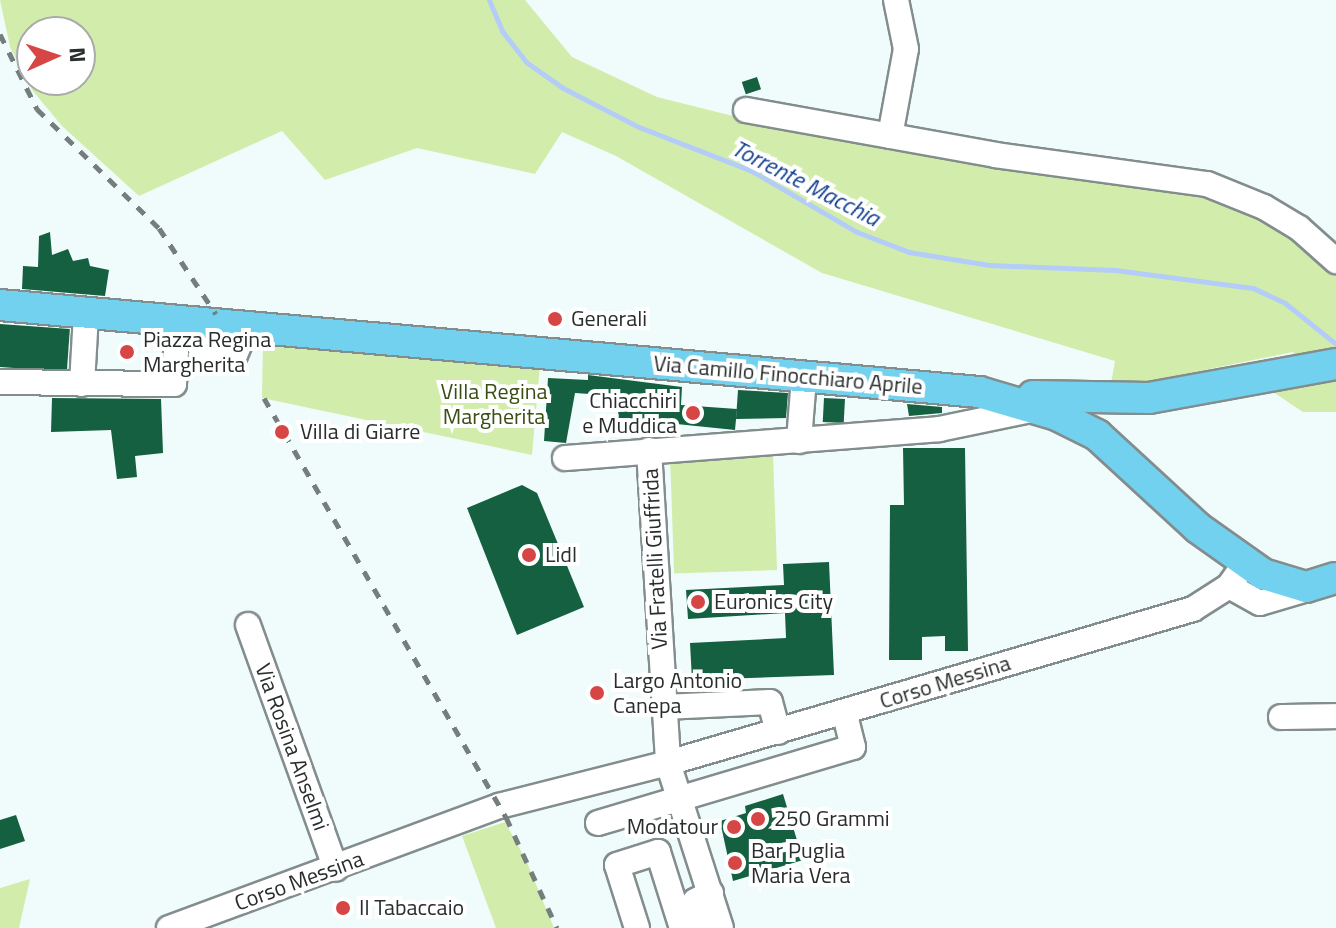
<!DOCTYPE html>
<style>
body{margin:0}
#map{position:relative;width:1336px;height:928px;overflow:hidden;background:#f0fcfb;font-family:"Titillium Web",sans-serif}
div>[style]{position:absolute}
.green>*{inset:0;background:#d2edab;transform-origin:0 0}
.stream>*{height:5px;margin:-2.5px;padding:0 2.5px;transform-origin:2.5px;border-radius:2.5px;background:#b3cdf8}
.building>*{inset:0;background:#146040;transform-origin:0 0}
.roads{filter:drop-shadow(2px 0 #838d8d) drop-shadow(-2px 0 #838d8d) drop-shadow(0 2px #838d8d) drop-shadow(0 -2px #838d8d)}
.minor>*{height:24px;margin:-12px;padding:0 12px;transform-origin:12px;border-radius:12px;background:#fff}
.major>*{height:30px;margin:-15px;padding:0 15px;transform-origin:15px;border-radius:15px;background:#72d1ef}
.rail>*{height:5px;margin-top:-2.5px;transform-origin:0;background:repeating-linear-gradient(90deg,#767d7d 0 10px,transparent 0 20px)}
.dots>*{width:22px;height:22px;translate:-50% -50%;box-sizing:border-box;border:4px solid #fff;border-radius:50%}
span{translate:-50% -50%;white-space:nowrap;text-align:center;line-height:1.15;-webkit-text-stroke:8px #fff;paint-order:stroke}
.poi-label{font-size:22px;color:#292d2d}
.left{translate:0 -50%;text-align:left}
.right{translate:-100% -50%;text-align:right}
.street-label{font-size:22px;color:#292d2d}
.park-label{font-size:22px;color:#3a4d13}
.water-label{font-size:24px;color:#133f90;font-style:italic}
.north{position:absolute;left:16px;top:16px;width:80px;height:80px;box-sizing:border-box;background:#fff;border:2px solid #a9abab;border-radius:50%;rotate:87deg;font-size:22px;font-weight:700;line-height:32px;text-align:center;color:#292d2d}
.north::after{content:'';display:block;margin:auto;width:28px;height:36px;background:#d54644;clip-path:polygon(50% 0,100% 100%,50% 72%,0 100%)}
</style>
<div id="map">
<div class="green">
<i style="clip-path:polygon(evenodd,0 0,525px 0,572px 57px,657px 97px,757px 122px,1224px 194px,1261px 210px,1336px 269px,1336px 412px,1303px 412px,1270px 390px,1307px 383px,1293px 352px,1110px 389px,1115px 361px,822px 273px,616px 156px,562px 132px,535px 174px,417px 148px,325px 180px,282px 131px,139px 196px,62px 126px,32px 90px,10px 47px,0 0,32px 32px,80px 32px,80px 80px,32px 80px,32px 32px)"></i>
<i style="clip-path:polygon(263px 339px,540px 366px,532px 455px,262px 398px)"></i>
<i style="left:773px;top:454px;width:116px;height:103px;rotate:88deg"></i>
<i style="clip-path:polygon(505px 822px,526px 860px,554px 928px,496px 928px,462px 836px)"></i>
<i style="clip-path:polygon(30px 879px,19px 928px,0 928px,0 888px)"></i>
</div>
<div class="stream">
<i style="left:489px;top:0;width:34px;rotate:67deg"></i>
<i style="left:502px;top:31px;width:39px;rotate:52deg"></i>
<i style="left:526px;top:62px;width:45px;rotate:35.1deg"></i>
<i style="left:563px;top:88px;width:85px;rotate:27.2deg"></i>
<i style="left:639px;top:127px;width:121px;rotate:21.3deg"></i>
<i style="left:752px;top:171px;width:121px;rotate:30.2deg"></i>
<i style="left:857px;top:232px;width:56px;rotate:21deg"></i>
<i style="left:909px;top:252px;width:81px;rotate:9.2deg"></i>
<i style="left:989px;top:265px;width:126px;rotate:2.3deg"></i>
<i style="left:1115px;top:270px;width:139px;rotate:7.4deg"></i>
<i style="left:1253px;top:288px;width:35px;rotate:25deg"></i>
<i style="left:1285px;top:303px;width:65px;rotate:38.8deg"></i>
</div>
<div class="building">
<i style="left:757px;top:77px;width:13px;height:16px;rotate:72deg"></i>
<i style="clip-path:polygon(50px 232px,52px 255px,68px 249px,73px 261px,88px 258px,90px 266px,109px 270px,105px 296px,22px 289px,23px 266px,38px 267px,39px 236px)"></i>
<i style="left:0;top:324px;width:70px;height:43px;rotate:4deg"></i>
<i style="clip-path:polygon(588px 375px,682px 387px,681px 405px,737px 409px,735px 430px,618px 418px,619px 396px,575px 393px,566px 443px,544px 441px,548px 378px,588px 380px)"></i>
<i style="clip-path:polygon(738px 390px,788px 393px,786px 418px,736px 419px)"></i>
<i style="clip-path:polygon(52px 398px,161px 399px,163px 453px,135px 456px,137px 477px,117px 479px,111px 430px,51px 432px)"></i>
<i style="left:824px;top:398px;width:21px;height:24px;rotate:3deg"></i>
<i style="clip-path:polygon(907px 404px,942px 407px,942px 413px,909px 416px)"></i>
<i style="clip-path:polygon(903px 448px,965px 448px,968px 651px,945px 651px,945px 636px,922px 637px,922px 660px,889px 660px,890px 505px,904px 505px)"></i>
<i style="clip-path:polygon(522px 485px,537px 493px,584px 607px,517px 635px,467px 508px)"></i>
<i style="clip-path:polygon(829px 562px,834px 675px,692px 680px,690px 643px,786px 638px,785px 613px,688px 619px,686px 590px,784px 585px,783px 564px)"></i>
<i style="clip-path:polygon(783px 794px,803px 860px,733px 881px,720px 821px,746px 813px,745px 806px)"></i>
<i style="clip-path:polygon(16px 815px,25px 841px,0 849px,0 820px)"></i>
</div>
<div class="roads">
<div class="minor">
<i style="left:746px;top:110px;width:253px;rotate:10.2deg"></i>
<i style="left:995px;top:155px;width:214px;rotate:7.8deg"></i>
<i style="left:1207px;top:184px;width:61px;rotate:22deg"></i>
<i style="left:1264px;top:207px;width:41px;rotate:31deg"></i>
<i style="left:1299px;top:228px;width:50px;rotate:41.7deg"></i>
<i style="left:890px;top:136px;width:88px;rotate:-79.6deg"></i>
<i style="left:906px;top:49px;width:50px;rotate:-101.5deg"></i>
<i style="left:192px;top:322px;width:33px;rotate:72deg"></i>
<i style="left:202px;top:353px;width:33px;rotate:3deg"></i>
<i style="left:235px;top:355px;width:30px;rotate:-67deg"></i>
<i style="left:0;top:382px;width:174px;rotate:0.7deg"></i>
<i style="left:174px;top:384px;width:63px;rotate:-86.4deg"></i>
<i style="left:82px;top:384px;width:70px;rotate:-86.7deg"></i>
<i style="left:799px;top:441px;width:64px;rotate:-85.5deg"></i>
<i style="left:649px;top:450px;width:314px;rotate:86.5deg"></i>
<i style="left:668px;top:763px;width:173px;rotate:72.2deg"></i>
<i style="left:565px;top:458px;width:375px;rotate:-4.4deg"></i>
<i style="left:939px;top:429px;width:99px;rotate:-11.7deg"></i>
<i style="left:1229px;top:586px;width:35px;rotate:29deg"></i>
<i style="left:1260px;top:603px;width:59px;rotate:-16.6deg"></i>
<i style="left:248px;top:625px;width:259px;rotate:70.2deg"></i>
<i style="left:664px;top:707px;width:106px;rotate:-2.7deg"></i>
<i style="left:770px;top:702px;width:31px;rotate:75deg"></i>
<i style="left:1281px;top:717px;width:55px;rotate:-1deg"></i>
<i style="left:598px;top:823px;width:266px;rotate:-16.6deg"></i>
<i style="left:853px;top:747px;width:36px;rotate:-104deg"></i>
<i style="left:169px;top:928px;width:352px;rotate:-20.3deg"></i>
<i style="left:499px;top:806px;width:174px;rotate:-14.3deg"></i>
<i style="left:668px;top:763px;width:547px;rotate:-16.35deg"></i>
<i style="left:1193px;top:609px;width:43px;rotate:-32.6deg"></i>
<i style="left:1229px;top:586px;width:28px;rotate:-55deg"></i>
<i style="left:637px;top:928px;width:66px;rotate:-107.6deg"></i>
<i style="left:617px;top:865px;width:43px;rotate:-17.6deg"></i>
<i style="left:658px;top:852px;width:80px;rotate:72.5deg"></i>
<i style="left:700px;top:928px;width:27px;rotate:-100deg"></i>
<i style="left:695px;top:901px;width:18px;rotate:-27deg"></i>
</div>
<div class="major">
<i style="left:0;top:305px;width:983px;rotate:5.08deg"></i>
<i style="left:979px;top:392px;width:81px;rotate:16.4deg"></i>
<i style="left:1057px;top:415px;width:45px;rotate:26.6deg"></i>
<i style="left:1097px;top:435px;width:137px;rotate:42.6deg"></i>
<i style="left:1198px;top:528px;width:80px;rotate:35.3deg"></i>
<i style="left:1263px;top:574px;width:45px;rotate:16.8deg"></i>
<i style="left:1306px;top:587px;width:31px;rotate:-17deg"></i>
<i style="left:1033px;top:396px;width:116px;rotate:1deg"></i>
<i style="left:1149px;top:398px;width:190px;rotate:-10.3deg"></i>
</div>
</div>
<div class="rail">
<i style="left:0;top:34px;width:84px;rotate:63.7deg"></i>
<i style="left:37px;top:109px;width:170px;rotate:44.3deg"></i>
<i style="left:159px;top:228px;width:103px;rotate:56.5deg"></i>
<i style="left:264px;top:398px;width:484px;rotate:60deg"></i>
<i style="left:506px;top:817px;width:122px;rotate:65.3deg"></i>
</div>
<div class="dots">
<i style="left:555px;top:319px;background:#d54644"></i>
<i style="left:127px;top:352px;background:#d54644"></i>
<i style="left:693px;top:413px;background:#d54644"></i>
<i style="left:282px;top:432px;background:#d54644"></i>
<i style="left:529px;top:555px;background:#d54644"></i>
<i style="left:698px;top:602px;background:#d54644"></i>
<i style="left:597px;top:693px;background:#d54644"></i>
<i style="left:758px;top:819px;background:#d54644"></i>
<i style="left:734px;top:827px;background:#d54644"></i>
<i style="left:735px;top:863px;background:#d54644"></i>
<i style="left:343px;top:908px;background:#d54644"></i>
</div>
<div class="poi-label">
<span class="left" style="left:571px;top:319px">Generali</span>
<span class="left" style="left:143px;top:352px">Piazza Regina<br>Margherita</span>
<span class="right" style="left:677px;top:413px">Chiacchiri<br>e Muddica</span>
<span class="left" style="left:300px;top:432px">Villa di Giarre</span>
<span class="left" style="left:545px;top:555px">Lidl</span>
<span class="left" style="left:714px;top:602px">Euronics City</span>
<span class="left" style="left:613px;top:693px">Largo Antonio<br>Canepa</span>
<span class="left" style="left:774px;top:819px">250 Grammi</span>
<span class="right" style="left:718px;top:827px">Modatour</span>
<span class="left" style="left:751px;top:863px">Bar Puglia<br>Maria Vera</span>
<span class="left" style="left:359px;top:908px">Il Tabaccaio</span>
</div>
<div class="street-label">
<span style="left:788px;top:375px;rotate:5deg">Via Camillo Finocchiaro Aprile</span>
<span style="left:655px;top:559px;rotate:-93deg">Via Fratelli Giuffrida</span>
<span style="left:945px;top:682px;rotate:-17deg">Corso Messina</span>
<span style="left:292px;top:747px;rotate:70deg">Via Rosina Anselmi</span>
<span style="left:299px;top:881px;rotate:-20deg">Corso Messina</span>
</div>
<div class="park-label">
<span style="left:494px;top:404px">Villa Regina<br>Margherita</span>
</div>
<div class="water-label">
<span style="left:806px;top:183px;rotate:27deg">Torrente Macchia</span>
</div>
<div class="north">N</div>
</div>
